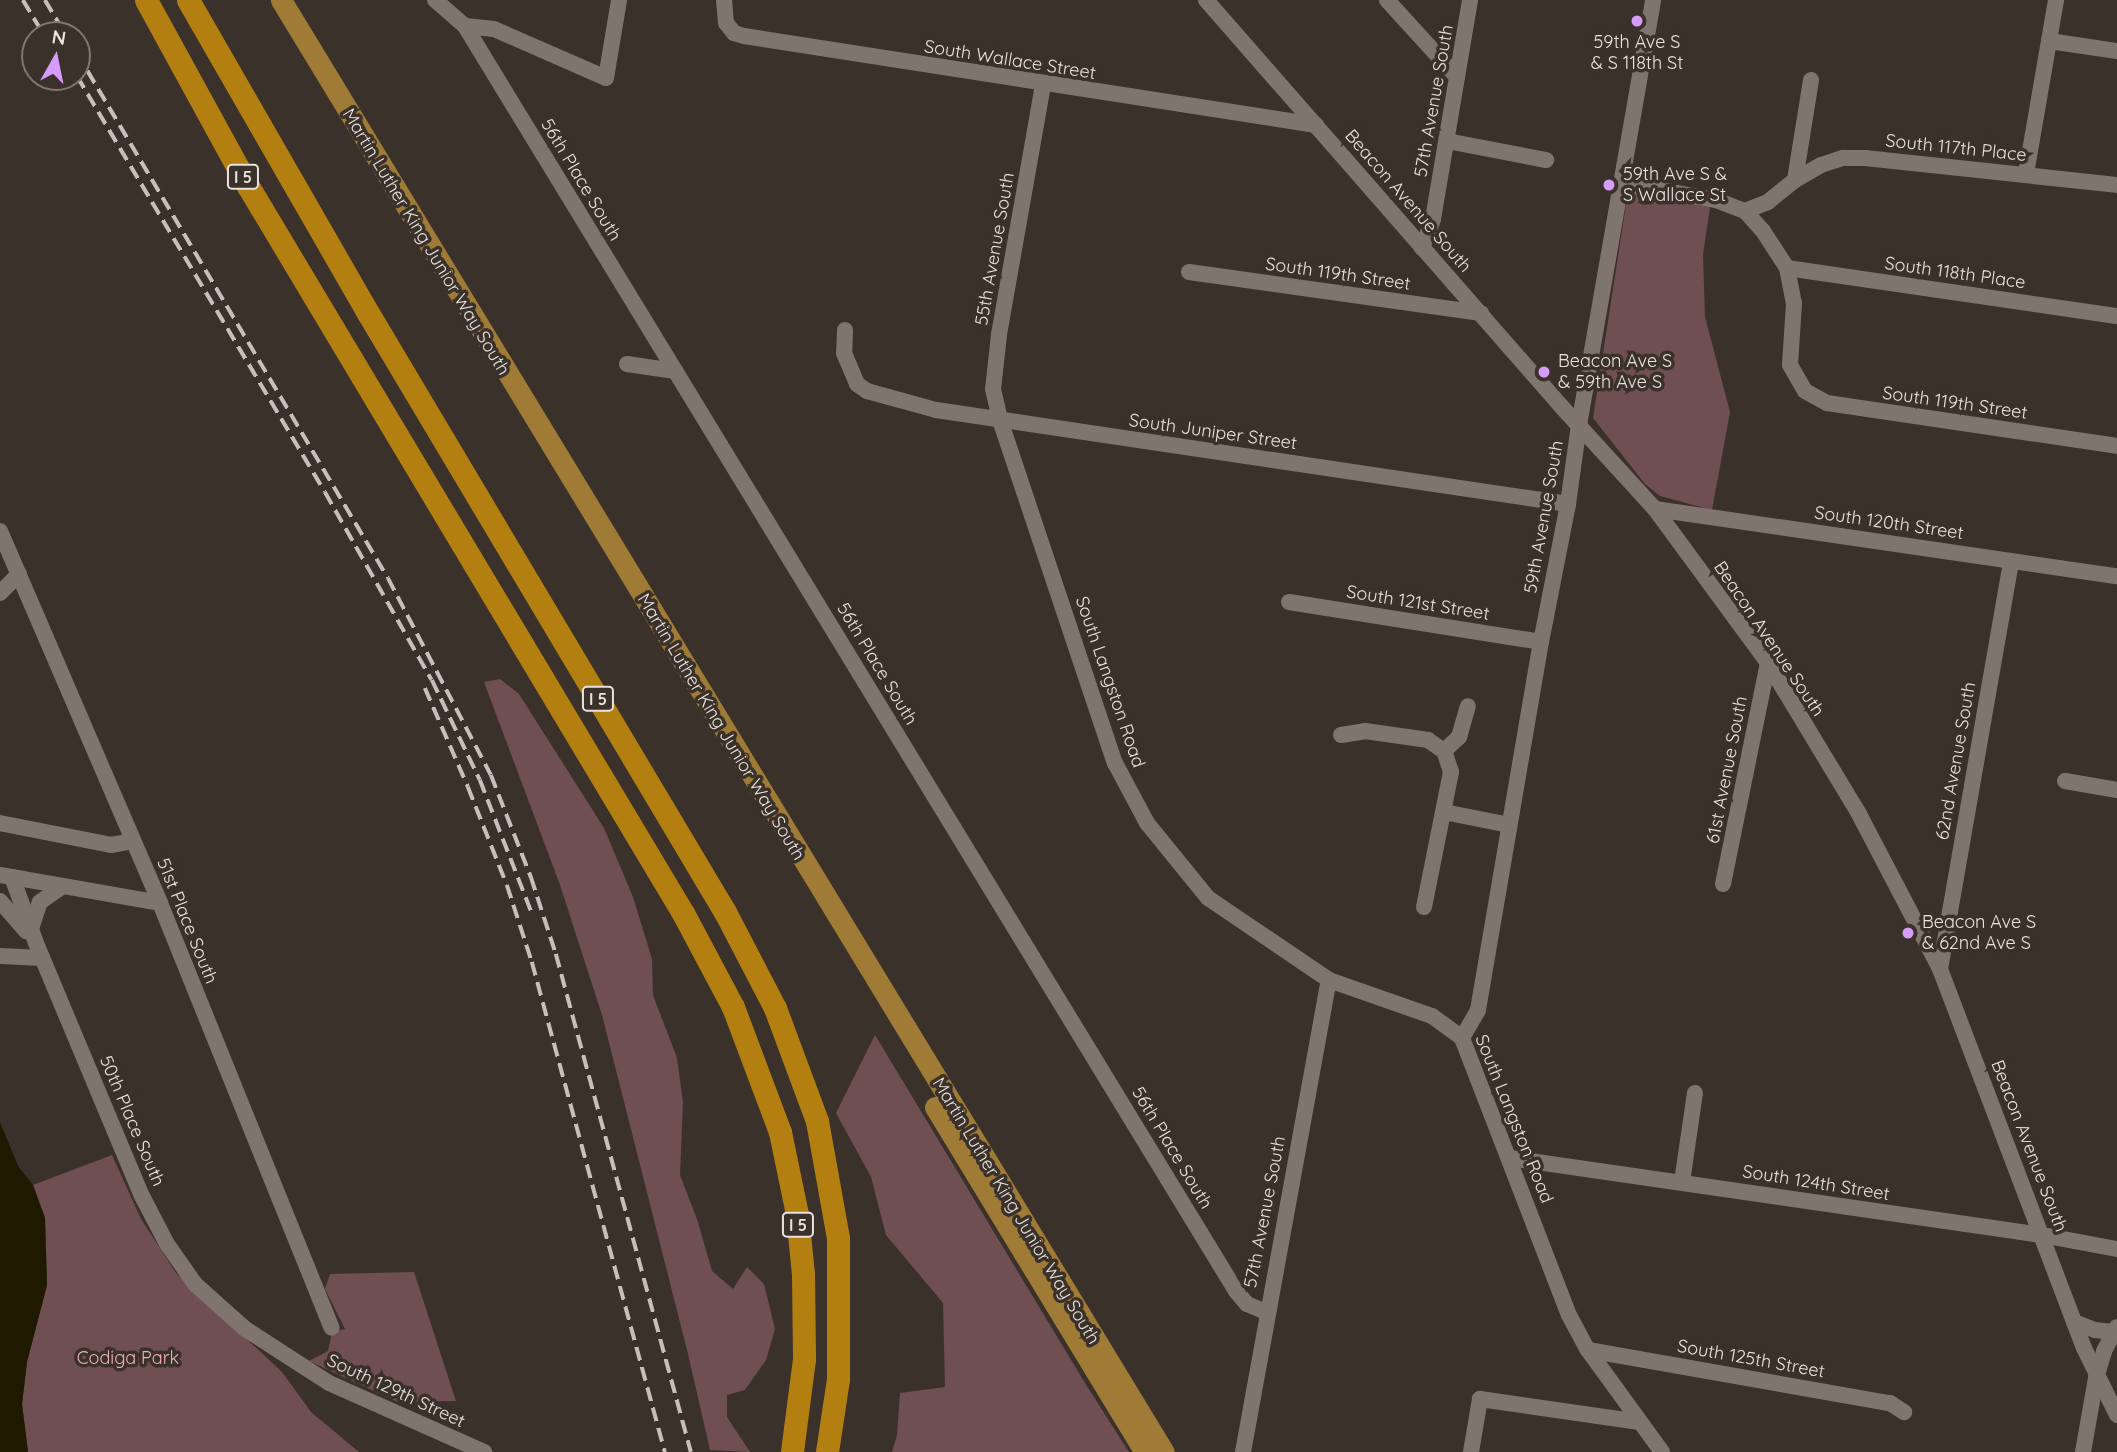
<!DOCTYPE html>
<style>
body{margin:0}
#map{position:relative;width:2117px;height:1452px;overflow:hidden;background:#3b312b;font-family:Quicksand,sans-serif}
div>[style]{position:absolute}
.green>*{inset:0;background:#6f4f51}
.water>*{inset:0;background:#1f1900}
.minor>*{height:16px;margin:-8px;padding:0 8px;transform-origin:8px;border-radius:8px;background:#80756e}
.major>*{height:21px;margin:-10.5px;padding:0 10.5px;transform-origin:10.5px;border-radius:10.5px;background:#9f7b36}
.highway>*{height:23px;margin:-11.5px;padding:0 11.5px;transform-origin:11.5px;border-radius:11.5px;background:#b47f11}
.rail>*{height:3.5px;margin-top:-1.75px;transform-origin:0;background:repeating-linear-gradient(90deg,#c6bfbb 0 14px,transparent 0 21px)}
.dots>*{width:19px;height:19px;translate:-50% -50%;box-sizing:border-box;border:4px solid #3b312b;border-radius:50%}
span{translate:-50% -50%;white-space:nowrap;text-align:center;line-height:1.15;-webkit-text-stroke:7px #3b312b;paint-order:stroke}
.shield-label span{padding:2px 5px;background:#3b312b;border:2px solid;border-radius:5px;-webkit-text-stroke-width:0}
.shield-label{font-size:16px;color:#e9e3df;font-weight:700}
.poi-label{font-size:18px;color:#e9e3df}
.left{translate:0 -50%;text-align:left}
.street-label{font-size:18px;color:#e9e3df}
.park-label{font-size:18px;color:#f5b1b5}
.north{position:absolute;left:21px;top:21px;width:70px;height:70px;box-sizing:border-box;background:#3b312b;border:2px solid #817873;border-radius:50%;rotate:9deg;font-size:19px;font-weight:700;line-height:28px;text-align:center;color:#e9e3df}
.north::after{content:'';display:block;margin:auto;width:24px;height:32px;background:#d59cfb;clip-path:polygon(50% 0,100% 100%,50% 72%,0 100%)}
</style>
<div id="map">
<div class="green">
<i style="clip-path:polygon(1628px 192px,1710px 207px,1703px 255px,1705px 317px,1730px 412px,1712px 510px,1660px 496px,1645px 484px,1593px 418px)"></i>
<i style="clip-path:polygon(500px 679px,519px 694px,604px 828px,633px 897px,652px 959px,653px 995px,677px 1058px,683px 1102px,680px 1175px,698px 1222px,712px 1271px,733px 1289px,747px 1267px,764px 1284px,775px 1329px,766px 1360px,745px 1390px,727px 1395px,727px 1417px,750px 1452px,710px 1450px,688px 1354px,602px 1015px,560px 885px,484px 682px)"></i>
<i style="clip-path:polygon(875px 1035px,1085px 1383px,1129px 1452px,892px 1452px,897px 1435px,900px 1393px,945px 1387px,943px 1303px,886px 1235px,871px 1177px,836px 1113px)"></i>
<i style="clip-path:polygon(112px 1155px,141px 1219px,176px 1273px,282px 1372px,311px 1412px,359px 1452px,28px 1452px,22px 1404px,27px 1362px,47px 1285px,45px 1218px,33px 1185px)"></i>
<i style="clip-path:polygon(414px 1272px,456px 1401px,398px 1402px,309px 1361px,328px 1351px,332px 1332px,345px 1329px,325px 1289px,330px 1274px)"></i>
</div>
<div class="water">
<i style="clip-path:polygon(0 1122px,18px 1166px,33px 1185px,45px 1218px,47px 1285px,27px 1362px,22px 1404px,28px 1452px,0 1452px)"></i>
</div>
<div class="minor">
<i style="left:435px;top:0;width:40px;rotate:41deg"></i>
<i style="left:465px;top:26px;width:29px;rotate:6deg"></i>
<i style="left:494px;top:29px;width:122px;rotate:23.6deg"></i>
<i style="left:606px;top:78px;width:79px;rotate:-80.5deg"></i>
<i style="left:724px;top:0;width:23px;rotate:85deg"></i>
<i style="left:726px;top:23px;width:13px;rotate:51deg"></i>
<i style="left:734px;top:33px;width:10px;rotate:17deg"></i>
<i style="left:744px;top:36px;width:579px;rotate:8.84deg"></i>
<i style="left:1206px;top:0;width:538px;rotate:48.84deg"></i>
<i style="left:1560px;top:405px;width:141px;rotate:47.6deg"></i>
<i style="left:1655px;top:509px;width:191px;rotate:53.7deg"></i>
<i style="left:1768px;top:663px;width:176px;rotate:58.9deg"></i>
<i style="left:1859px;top:814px;width:175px;rotate:62.4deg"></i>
<i style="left:1940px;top:969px;width:405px;rotate:69.2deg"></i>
<i style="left:2084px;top:1348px;width:75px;rotate:63.8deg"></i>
<i style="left:1387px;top:0;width:104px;rotate:47.7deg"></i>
<i style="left:465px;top:26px;width:1481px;rotate:58.64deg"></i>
<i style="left:1236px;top:1291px;width:17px;rotate:50deg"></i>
<i style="left:1247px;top:1304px;width:21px;rotate:23deg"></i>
<i style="left:2049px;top:41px;width:69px;rotate:8.4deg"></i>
<i style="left:1811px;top:80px;width:101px;rotate:99.1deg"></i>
<i style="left:1795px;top:180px;width:35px;rotate:141deg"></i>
<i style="left:1768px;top:202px;width:25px;rotate:159deg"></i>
<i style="left:1745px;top:211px;width:27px;rotate:48deg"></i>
<i style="left:1763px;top:231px;width:44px;rotate:57deg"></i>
<i style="left:1787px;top:268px;width:36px;rotate:79deg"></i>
<i style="left:1794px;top:303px;width:62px;rotate:93.7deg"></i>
<i style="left:1790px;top:365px;width:30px;rotate:60deg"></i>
<i style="left:1805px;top:391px;width:25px;rotate:29deg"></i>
<i style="left:1827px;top:403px;width:293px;rotate:8.4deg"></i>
<i style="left:1043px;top:85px;width:254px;rotate:100deg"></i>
<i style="left:999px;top:335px;width:54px;rotate:96.3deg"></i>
<i style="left:993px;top:389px;width:32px;rotate:77deg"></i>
<i style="left:1000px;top:420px;width:362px;rotate:71.5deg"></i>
<i style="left:1115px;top:763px;width:68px;rotate:61.9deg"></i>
<i style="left:1147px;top:823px;width:97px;rotate:50.9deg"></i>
<i style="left:1208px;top:898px;width:146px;rotate:34.1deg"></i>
<i style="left:1329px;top:980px;width:109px;rotate:19.3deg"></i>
<i style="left:1432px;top:1016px;width:37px;rotate:36deg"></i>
<i style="left:1462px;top:1038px;width:297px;rotate:68.9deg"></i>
<i style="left:1569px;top:1315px;width:40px;rotate:62deg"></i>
<i style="left:1588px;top:1350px;width:126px;rotate:54deg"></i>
<i style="left:1447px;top:141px;width:101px;rotate:10.9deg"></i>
<i style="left:2026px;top:174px;width:177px;rotate:-80.2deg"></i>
<i style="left:1795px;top:180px;width:30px;rotate:-30deg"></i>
<i style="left:1821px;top:165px;width:23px;rotate:-18deg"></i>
<i style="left:1843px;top:158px;width:22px"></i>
<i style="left:1865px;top:158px;width:253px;rotate:6.1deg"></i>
<i style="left:1621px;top:183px;width:97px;rotate:10.1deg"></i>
<i style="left:1716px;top:200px;width:31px;rotate:21deg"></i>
<i style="left:1422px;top:248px;width:31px;rotate:-69deg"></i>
<i style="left:1433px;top:219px;width:222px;rotate:-80.4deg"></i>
<i style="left:1787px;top:268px;width:333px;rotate:8.3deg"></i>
<i style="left:1189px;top:272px;width:295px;rotate:8deg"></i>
<i style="left:845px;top:330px;width:23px;rotate:92deg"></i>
<i style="left:844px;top:353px;width:34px;rotate:67deg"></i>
<i style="left:857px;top:384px;width:12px;rotate:35deg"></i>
<i style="left:867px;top:391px;width:72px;rotate:15.4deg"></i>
<i style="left:936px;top:410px;width:639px;rotate:8.46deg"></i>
<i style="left:627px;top:364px;width:49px;rotate:8.3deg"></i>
<i style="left:1655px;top:509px;width:467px;rotate:8.3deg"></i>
<i style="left:0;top:531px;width:405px;rotate:66.7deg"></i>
<i style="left:160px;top:903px;width:458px;rotate:68deg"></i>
<i style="left:0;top:593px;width:27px;rotate:-45deg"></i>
<i style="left:1289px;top:602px;width:255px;rotate:9deg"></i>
<i style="left:1341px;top:735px;width:24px;rotate:-9deg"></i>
<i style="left:1365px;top:731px;width:64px;rotate:8.1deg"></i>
<i style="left:1428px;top:740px;width:19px;rotate:35deg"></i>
<i style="left:2065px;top:781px;width:53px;rotate:9.8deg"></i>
<i style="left:1444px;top:812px;width:66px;rotate:11.3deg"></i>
<i style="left:0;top:823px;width:113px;rotate:11.2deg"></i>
<i style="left:111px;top:845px;width:22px;rotate:-10deg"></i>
<i style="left:0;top:875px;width:162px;rotate:9.9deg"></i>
<i style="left:12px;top:877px;width:70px;rotate:70deg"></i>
<i style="left:36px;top:943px;width:274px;rotate:67.3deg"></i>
<i style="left:142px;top:1196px;width:54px;rotate:62.5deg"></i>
<i style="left:167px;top:1244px;width:49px;rotate:55deg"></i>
<i style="left:195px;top:1284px;width:66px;rotate:41.9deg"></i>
<i style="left:244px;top:1328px;width:101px;rotate:32.9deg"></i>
<i style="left:329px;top:1383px;width:170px;rotate:24deg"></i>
<i style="left:1723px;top:884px;width:226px;rotate:-78.5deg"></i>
<i style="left:0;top:901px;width:40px;rotate:49deg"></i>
<i style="left:1424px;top:907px;width:138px;rotate:-78.7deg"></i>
<i style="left:1451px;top:772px;width:22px;rotate:-108deg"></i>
<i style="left:1444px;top:751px;width:21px;rotate:-43deg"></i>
<i style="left:1459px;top:737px;width:32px;rotate:-74deg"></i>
<i style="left:31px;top:929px;width:28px;rotate:-72deg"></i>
<i style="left:40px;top:902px;width:28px;rotate:-35deg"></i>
<i style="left:0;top:956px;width:42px;rotate:2.7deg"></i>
<i style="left:1940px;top:969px;width:414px;rotate:-80.1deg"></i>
<i style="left:1462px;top:1038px;width:32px;rotate:-60deg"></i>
<i style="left:1478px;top:1010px;width:373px;rotate:-80.3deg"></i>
<i style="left:1541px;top:642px;width:141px;rotate:-78.9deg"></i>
<i style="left:1568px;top:504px;width:80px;rotate:-82.1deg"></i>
<i style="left:1579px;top:425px;width:431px;rotate:-80.1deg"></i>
<i style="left:1509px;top:1158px;width:539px;rotate:8.22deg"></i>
<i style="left:2042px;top:1235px;width:76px;rotate:10.6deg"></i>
<i style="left:1682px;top:1182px;width:90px;rotate:-81.7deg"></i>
<i style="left:2074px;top:1322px;width:22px;rotate:21deg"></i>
<i style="left:2095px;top:1330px;width:18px;rotate:6deg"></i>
<i style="left:1588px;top:1350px;width:307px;rotate:10deg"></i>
<i style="left:1890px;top:1403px;width:17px;rotate:33deg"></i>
<i style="left:1243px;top:1452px;width:480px;rotate:-79.7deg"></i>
<i style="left:1471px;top:1452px;width:54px;rotate:-80.4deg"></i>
<i style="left:1480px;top:1399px;width:161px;rotate:8.2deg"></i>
<i style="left:2083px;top:1452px;width:75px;rotate:-80deg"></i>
<i style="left:2096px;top:1378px;width:28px;rotate:-73deg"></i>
<i style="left:2104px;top:1351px;width:27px;rotate:-62deg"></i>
</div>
<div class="major">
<i style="left:281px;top:0;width:1699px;rotate:58.7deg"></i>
<i style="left:935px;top:1107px;width:404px;rotate:58.7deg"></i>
</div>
<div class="highway">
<i style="left:146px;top:0;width:212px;rotate:61.3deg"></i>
<i style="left:248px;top:186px;width:847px;rotate:59.11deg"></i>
<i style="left:683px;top:913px;width:106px;rotate:62deg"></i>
<i style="left:733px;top:1007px;width:134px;rotate:69.4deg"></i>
<i style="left:780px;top:1132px;width:84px;rotate:78.3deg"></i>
<i style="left:797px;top:1214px;width:60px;rotate:84.3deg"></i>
<i style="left:803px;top:1274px;width:85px;rotate:89.3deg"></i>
<i style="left:804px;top:1359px;width:94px;rotate:97.4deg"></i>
<i style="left:188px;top:0;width:361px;rotate:60.1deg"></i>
<i style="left:368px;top:313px;width:697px;rotate:59.21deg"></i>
<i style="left:725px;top:912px;width:108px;rotate:62.5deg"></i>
<i style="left:775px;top:1008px;width:121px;rotate:69.6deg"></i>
<i style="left:817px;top:1121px;width:119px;rotate:79.8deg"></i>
<i style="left:838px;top:1238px;width:141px;rotate:90deg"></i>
<i style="left:838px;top:1379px;width:74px;rotate:98.6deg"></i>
</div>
<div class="rail">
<i style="left:23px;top:0;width:41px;rotate:59deg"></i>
<i style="left:45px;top:0;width:41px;rotate:59deg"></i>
<i style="left:77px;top:53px;width:610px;rotate:59.36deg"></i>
<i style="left:388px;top:578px;width:222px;rotate:62.4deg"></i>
<i style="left:491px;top:775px;width:110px;rotate:68.6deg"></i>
<i style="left:531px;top:877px;width:81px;rotate:72deg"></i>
<i style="left:556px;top:954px;width:516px;rotate:74.83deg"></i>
<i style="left:77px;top:76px;width:484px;rotate:59.2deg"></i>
<i style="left:325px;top:492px;width:216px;rotate:60.4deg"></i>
<i style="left:432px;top:680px;width:111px;rotate:64.4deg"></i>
<i style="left:480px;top:780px;width:146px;rotate:68.7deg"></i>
<i style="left:425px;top:688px;width:108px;rotate:66.5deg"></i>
<i style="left:468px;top:787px;width:105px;rotate:68.3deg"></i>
<i style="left:507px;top:885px;width:81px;rotate:72deg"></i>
<i style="left:532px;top:962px;width:508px;rotate:74.81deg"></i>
</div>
<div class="dots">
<i style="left:1637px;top:21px;background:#d59cfb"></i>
<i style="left:1609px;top:185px;background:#d59cfb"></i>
<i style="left:1544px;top:372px;background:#d59cfb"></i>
<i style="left:1908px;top:933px;background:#d59cfb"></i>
</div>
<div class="shield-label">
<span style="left:243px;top:177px">I 5</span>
<span style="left:598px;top:699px">I 5</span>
<span style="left:798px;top:1225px">I 5</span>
</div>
<div class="poi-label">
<span style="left:1637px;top:53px">59th Ave S<br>&amp; S 118th St</span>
<span class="left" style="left:1623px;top:185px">59th Ave S &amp;<br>S Wallace St</span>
<span class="left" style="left:1558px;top:372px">Beacon Ave S<br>&amp; 59th Ave S</span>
<span class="left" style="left:1922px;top:933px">Beacon Ave S<br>&amp; 62nd Ave S</span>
</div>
<div class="street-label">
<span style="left:1010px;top:60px;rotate:9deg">South Wallace Street</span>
<span style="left:1434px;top:101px;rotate:-80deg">57th Avenue South</span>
<span style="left:1956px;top:148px;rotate:6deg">South 117th Place</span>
<span style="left:581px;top:180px;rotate:59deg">56th Place South</span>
<span style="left:1408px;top:201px;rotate:49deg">Beacon Avenue South</span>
<span style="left:426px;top:242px;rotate:59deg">Martin Luther King Junior Way South</span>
<span style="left:995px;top:249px;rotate:-80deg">55th Avenue South</span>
<span style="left:1955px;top:273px;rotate:8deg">South 118th Place</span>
<span style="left:1338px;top:274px;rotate:8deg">South 119th Street</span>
<span style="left:1955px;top:403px;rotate:8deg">South 119th Street</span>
<span style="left:1213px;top:432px;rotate:8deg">South Juniper Street</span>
<span style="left:1544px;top:517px;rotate:-80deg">59th Avenue South</span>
<span style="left:1889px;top:523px;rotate:8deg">South 120th Street</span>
<span style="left:1418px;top:603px;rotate:9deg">South 121st Street</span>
<span style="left:1769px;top:639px;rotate:56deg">Beacon Avenue South</span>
<span style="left:877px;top:664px;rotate:59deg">56th Place South</span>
<span style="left:1110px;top:682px;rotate:71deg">South Langston Road</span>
<span style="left:721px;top:727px;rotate:59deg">Martin Luther King Junior Way South</span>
<span style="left:1956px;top:761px;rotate:-80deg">62nd Avenue South</span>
<span style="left:1727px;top:770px;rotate:-79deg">61st Avenue South</span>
<span style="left:187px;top:921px;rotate:68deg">51st Place South</span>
<span style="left:1514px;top:1119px;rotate:68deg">South Langston Road</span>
<span style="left:132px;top:1121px;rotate:67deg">50th Place South</span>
<span style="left:2029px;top:1146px;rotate:69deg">Beacon Avenue South</span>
<span style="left:1172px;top:1148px;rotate:59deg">56th Place South</span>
<span style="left:1816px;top:1183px;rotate:9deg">South 124th Street</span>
<span style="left:1016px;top:1211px;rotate:59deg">Martin Luther King Junior Way South</span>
<span style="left:1265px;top:1212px;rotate:-79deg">57th Avenue South</span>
<span style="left:1751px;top:1359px;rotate:10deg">South 125th Street</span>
<span style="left:396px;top:1391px;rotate:25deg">South 129th Street</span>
</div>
<div class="park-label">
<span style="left:128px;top:1358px">Codiga Park</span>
</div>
<div class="north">N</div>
</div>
